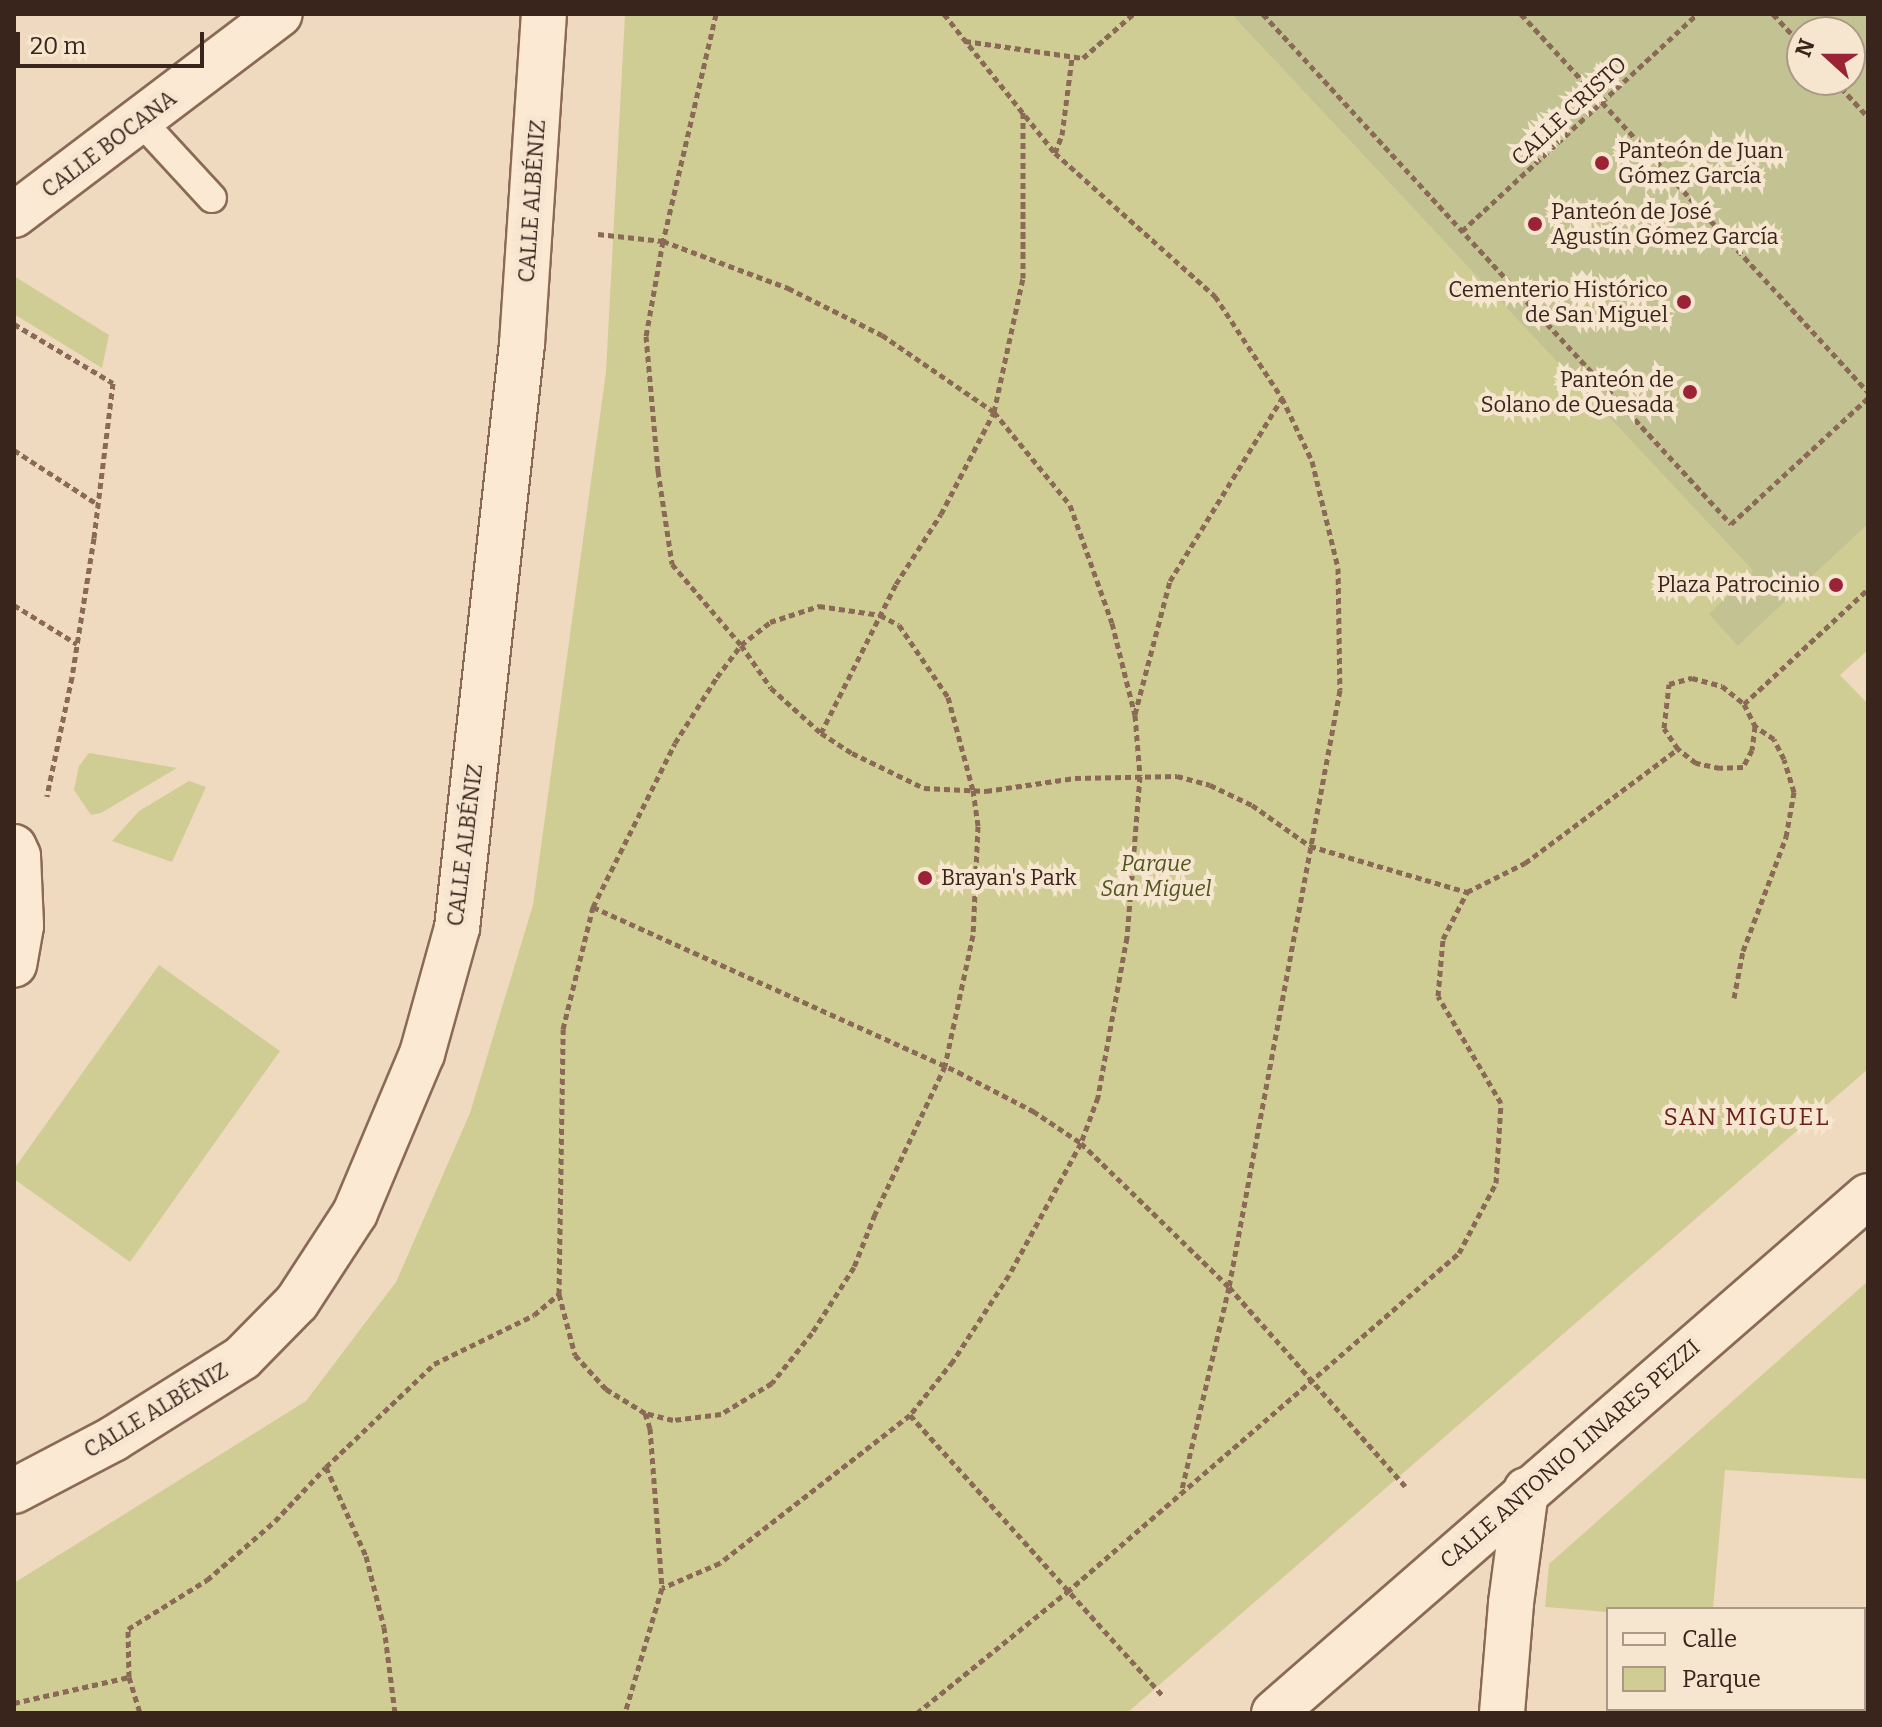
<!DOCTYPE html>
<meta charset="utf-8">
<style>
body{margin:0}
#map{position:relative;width:1882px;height:1727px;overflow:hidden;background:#f0dabf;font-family:Bitter,serif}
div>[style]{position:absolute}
.green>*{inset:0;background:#cfcd93}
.cemetery>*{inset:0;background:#c3c292}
.path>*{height:5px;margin-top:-2.5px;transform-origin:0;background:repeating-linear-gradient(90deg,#8a6a56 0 6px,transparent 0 10px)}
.roads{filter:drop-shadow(2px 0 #8a6a56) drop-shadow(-2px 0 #8a6a56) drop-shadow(0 2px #8a6a56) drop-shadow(0 -2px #8a6a56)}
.lane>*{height:28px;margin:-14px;padding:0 14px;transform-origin:14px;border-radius:14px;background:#fbe9d3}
.street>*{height:44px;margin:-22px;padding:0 22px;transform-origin:22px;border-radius:22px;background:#fbe9d3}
.secondary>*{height:44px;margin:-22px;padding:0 22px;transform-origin:22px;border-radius:22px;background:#fbe9d3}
.dots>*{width:22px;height:22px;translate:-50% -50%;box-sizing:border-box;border:4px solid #f7e6cf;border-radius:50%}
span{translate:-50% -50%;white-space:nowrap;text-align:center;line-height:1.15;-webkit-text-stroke:8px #f7e6cf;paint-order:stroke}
.street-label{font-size:22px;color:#39251c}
.poi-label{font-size:22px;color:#39251c}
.left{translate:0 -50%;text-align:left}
.right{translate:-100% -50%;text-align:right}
.park-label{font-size:22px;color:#515621;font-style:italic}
.neighbourhood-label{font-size:24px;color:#681e19;letter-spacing:2px}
.frame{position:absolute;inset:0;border:16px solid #39251c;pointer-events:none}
.legend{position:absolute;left:1606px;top:1607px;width:260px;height:104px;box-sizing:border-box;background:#f7e6cf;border:2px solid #ab9987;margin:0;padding:10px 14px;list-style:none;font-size:24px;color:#39251c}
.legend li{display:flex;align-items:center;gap:16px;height:40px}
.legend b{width:40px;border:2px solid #ab9987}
.north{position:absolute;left:1786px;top:16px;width:80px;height:80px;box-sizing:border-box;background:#f7e6cf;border:2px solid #ab9987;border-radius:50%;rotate:291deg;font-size:22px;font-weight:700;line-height:32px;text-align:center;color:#39251c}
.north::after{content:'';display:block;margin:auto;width:28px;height:36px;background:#9c2336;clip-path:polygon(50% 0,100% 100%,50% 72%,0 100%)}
.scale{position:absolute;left:16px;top:32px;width:188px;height:36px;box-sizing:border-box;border:4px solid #39251c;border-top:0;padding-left:10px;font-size:24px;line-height:28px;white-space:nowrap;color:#39251c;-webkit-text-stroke:6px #f7e6cf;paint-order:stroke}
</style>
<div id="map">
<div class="green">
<i style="clip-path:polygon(625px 14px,1231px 14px,1753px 571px,1738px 646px,1868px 524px,1868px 650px,1840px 675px,1868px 704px,1868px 1069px,1127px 1713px,14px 1713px,14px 1583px,306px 1401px,396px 1282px,470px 1113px,533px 905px,606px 372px)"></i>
<i style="clip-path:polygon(14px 276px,109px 335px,102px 368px,14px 314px)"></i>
<i style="clip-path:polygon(89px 753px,177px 768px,101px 813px,91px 815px,74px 790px,79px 766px)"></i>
<i style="clip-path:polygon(189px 781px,206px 787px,172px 862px,112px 841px,139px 811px)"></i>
<i style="clip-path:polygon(159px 965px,280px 1051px,130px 1262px,14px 1179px,14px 1169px)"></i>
<i style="clip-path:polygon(1868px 1281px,1868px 1479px,1725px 1470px,1713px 1609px,1608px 1609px,1608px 1612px,1545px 1607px,1549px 1564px)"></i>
</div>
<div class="cemetery">
<i style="clip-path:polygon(evenodd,1231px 14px,1868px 14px,1868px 524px,1738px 646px,1709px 614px,1753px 571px,1231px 14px,1802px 32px,1850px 32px,1850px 80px,1802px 80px,1802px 32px)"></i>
</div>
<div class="path">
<i style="left:716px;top:14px;width:233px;rotate:103.1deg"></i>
<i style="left:663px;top:241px;width:97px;rotate:100.1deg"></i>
<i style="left:646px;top:336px;width:136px;rotate:84.9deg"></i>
<i style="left:658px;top:471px;width:94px;rotate:81.4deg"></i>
<i style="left:672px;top:564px;width:106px;rotate:49.6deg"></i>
<i style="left:741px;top:645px;width:52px;rotate:55.1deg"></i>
<i style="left:771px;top:688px;width:67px;rotate:42deg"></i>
<i style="left:821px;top:733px;width:37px;rotate:33deg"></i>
<i style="left:852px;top:753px;width:80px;rotate:25.9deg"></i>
<i style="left:924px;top:788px;width:62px;rotate:2.8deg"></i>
<i style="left:986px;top:791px;width:90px;rotate:-8.3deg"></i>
<i style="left:1075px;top:778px;width:102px;rotate:-1.1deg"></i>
<i style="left:1177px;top:776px;width:34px;rotate:15deg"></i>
<i style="left:1210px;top:785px;width:47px;rotate:25.5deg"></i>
<i style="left:1252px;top:805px;width:71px;rotate:35.3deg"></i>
<i style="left:1310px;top:846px;width:164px;rotate:16.3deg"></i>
<i style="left:944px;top:14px;width:178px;rotate:51.4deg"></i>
<i style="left:1055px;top:153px;width:215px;rotate:41.8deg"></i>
<i style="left:1215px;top:296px;width:122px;rotate:56.7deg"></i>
<i style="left:1282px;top:398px;width:70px;rotate:64.5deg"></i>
<i style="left:1312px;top:461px;width:110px;rotate:76.3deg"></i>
<i style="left:1338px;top:568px;width:122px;rotate:89.1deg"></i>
<i style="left:1340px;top:690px;width:607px;rotate:100.53deg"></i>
<i style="left:1229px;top:1287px;width:212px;rotate:103.1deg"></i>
<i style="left:1263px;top:14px;width:692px;rotate:47.46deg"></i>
<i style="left:1731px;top:524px;width:186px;rotate:-42.6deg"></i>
<i style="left:1521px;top:14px;width:513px;rotate:47.45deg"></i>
<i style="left:1773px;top:14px;width:42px;rotate:46.9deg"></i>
<i style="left:965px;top:41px;width:119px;rotate:8.2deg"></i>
<i style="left:1083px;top:58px;width:67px;rotate:-41.3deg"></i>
<i style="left:1834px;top:80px;width:50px;rotate:47.4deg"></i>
<i style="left:1055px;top:153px;width:19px;rotate:-69deg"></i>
<i style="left:1062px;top:135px;width:78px;rotate:-82.6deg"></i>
<i style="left:1462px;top:231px;width:320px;rotate:-42.7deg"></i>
<i style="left:598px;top:234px;width:65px;rotate:6.1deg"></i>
<i style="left:663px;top:241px;width:134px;rotate:20.6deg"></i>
<i style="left:788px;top:288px;width:105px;rotate:26.6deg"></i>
<i style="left:882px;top:335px;width:136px;rotate:34.5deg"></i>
<i style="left:994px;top:412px;width:120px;rotate:50.7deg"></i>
<i style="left:1070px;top:505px;width:125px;rotate:70.4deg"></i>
<i style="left:1112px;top:623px;width:95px;rotate:76deg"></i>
<i style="left:1135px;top:715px;width:61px;rotate:85.3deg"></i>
<i style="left:1140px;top:776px;width:162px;rotate:94.6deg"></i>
<i style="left:1127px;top:937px;width:163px;rotate:100.3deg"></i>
<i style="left:1098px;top:1097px;width:49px;rotate:110.3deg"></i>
<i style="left:1081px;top:1143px;width:150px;rotate:118.6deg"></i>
<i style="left:1009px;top:1275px;width:103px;rotate:123.1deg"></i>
<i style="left:953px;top:1361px;width:69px;rotate:128.5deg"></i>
<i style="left:910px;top:1415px;width:241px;rotate:142.1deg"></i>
<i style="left:720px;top:1563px;width:63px;rotate:156.7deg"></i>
<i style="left:14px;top:324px;width:115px;rotate:30.8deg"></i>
<i style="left:113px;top:383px;width:156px;rotate:97deg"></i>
<i style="left:94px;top:538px;width:141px;rotate:99deg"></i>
<i style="left:72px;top:677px;width:122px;rotate:101.9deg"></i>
<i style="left:14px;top:450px;width:99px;rotate:33deg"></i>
<i style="left:14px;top:605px;width:74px;rotate:31.8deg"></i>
<i style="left:1692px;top:678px;width:31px;rotate:15deg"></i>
<i style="left:1722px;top:686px;width:28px;rotate:39deg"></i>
<i style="left:1744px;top:704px;width:25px;rotate:63deg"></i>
<i style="left:1755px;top:726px;width:24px;rotate:97deg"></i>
<i style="left:1752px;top:750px;width:19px;rotate:118deg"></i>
<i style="left:1743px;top:767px;width:23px;rotate:178deg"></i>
<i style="left:1720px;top:768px;width:25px;rotate:-168deg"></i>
<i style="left:1696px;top:763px;width:23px;rotate:-142deg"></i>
<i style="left:1678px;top:749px;width:25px;rotate:-124deg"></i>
<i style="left:1664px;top:728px;width:44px;rotate:-83.5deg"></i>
<i style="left:1669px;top:684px;width:24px;rotate:-15deg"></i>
<i style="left:1744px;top:704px;width:169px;rotate:-42.8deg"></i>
<i style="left:1135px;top:714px;width:138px;rotate:-75.3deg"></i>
<i style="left:1170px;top:581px;width:215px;rotate:-58.5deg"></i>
<i style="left:821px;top:733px;width:167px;rotate:-63.3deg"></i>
<i style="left:896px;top:584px;width:83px;rotate:-57.3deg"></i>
<i style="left:941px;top:514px;width:115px;rotate:-62.5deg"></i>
<i style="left:994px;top:412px;width:137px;rotate:-77.8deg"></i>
<i style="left:1023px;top:278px;width:169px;rotate:-90deg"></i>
<i style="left:593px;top:907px;width:401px;rotate:24.3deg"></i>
<i style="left:958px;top:1072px;width:85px;rotate:27.5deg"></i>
<i style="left:1033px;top:1111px;width:58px;rotate:33.7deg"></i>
<i style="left:1081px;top:1143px;width:206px;rotate:44.2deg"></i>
<i style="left:1229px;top:1287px;width:266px;rotate:48.5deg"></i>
<i style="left:1734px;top:998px;width:48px;rotate:-79.2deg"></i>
<i style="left:1743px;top:951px;width:122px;rotate:-69.3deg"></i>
<i style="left:1786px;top:837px;width:46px;rotate:-79.9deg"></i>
<i style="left:1794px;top:792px;width:34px;rotate:-107deg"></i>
<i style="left:1784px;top:759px;width:22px;rotate:-117deg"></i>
<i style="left:1774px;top:739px;width:23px;rotate:-146deg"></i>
<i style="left:559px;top:1294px;width:63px;rotate:75.3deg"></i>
<i style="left:575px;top:1355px;width:46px;rotate:47.6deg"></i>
<i style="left:606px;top:1389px;width:46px;rotate:31.6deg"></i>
<i style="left:645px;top:1413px;width:16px;rotate:72deg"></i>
<i style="left:650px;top:1428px;width:160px;rotate:85.7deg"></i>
<i style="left:662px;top:1588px;width:130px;rotate:106.5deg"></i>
<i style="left:910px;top:1415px;width:378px;rotate:48deg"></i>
<i style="left:326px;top:1467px;width:149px;rotate:-43.6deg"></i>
<i style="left:434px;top:1364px;width:111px;rotate:-26.1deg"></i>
<i style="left:534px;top:1315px;width:33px;rotate:-40deg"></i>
<i style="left:559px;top:1294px;width:265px;rotate:-89.1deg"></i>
<i style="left:563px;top:1029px;width:126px;rotate:-76.2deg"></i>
<i style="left:593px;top:907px;width:183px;rotate:-63.4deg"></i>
<i style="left:675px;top:743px;width:78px;rotate:-57.5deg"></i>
<i style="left:717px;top:677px;width:40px;rotate:-53deg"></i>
<i style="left:741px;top:645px;width:37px;rotate:-38deg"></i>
<i style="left:770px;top:622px;width:52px;rotate:-18.1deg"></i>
<i style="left:819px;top:606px;width:62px;rotate:8.4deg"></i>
<i style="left:880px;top:615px;width:21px;rotate:28deg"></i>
<i style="left:899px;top:625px;width:87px;rotate:55.8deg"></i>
<i style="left:948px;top:697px;width:96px;rotate:75deg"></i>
<i style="left:973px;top:790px;width:36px;rotate:82deg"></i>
<i style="left:978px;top:826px;width:109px;rotate:92.6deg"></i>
<i style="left:973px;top:935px;width:134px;rotate:102.1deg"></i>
<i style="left:945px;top:1066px;width:164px;rotate:115.3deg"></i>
<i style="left:875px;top:1214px;width:57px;rotate:111.6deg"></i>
<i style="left:854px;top:1267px;width:78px;rotate:122.5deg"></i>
<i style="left:812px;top:1333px;width:64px;rotate:128.7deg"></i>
<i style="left:772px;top:1383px;width:60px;rotate:148.7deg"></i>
<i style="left:721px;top:1414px;width:48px;rotate:172.9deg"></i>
<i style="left:673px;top:1420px;width:29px;rotate:-166deg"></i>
<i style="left:129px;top:1677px;width:38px;rotate:73deg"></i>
<i style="left:14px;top:1703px;width:118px;rotate:-12.7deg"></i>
<i style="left:129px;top:1677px;width:48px;rotate:-91.2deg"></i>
<i style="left:128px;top:1629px;width:93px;rotate:-31.8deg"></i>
<i style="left:207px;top:1580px;width:90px;rotate:-40.9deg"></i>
<i style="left:275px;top:1521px;width:74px;rotate:-46.6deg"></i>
<i style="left:326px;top:1467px;width:98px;rotate:65.8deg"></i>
<i style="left:366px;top:1556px;width:73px;rotate:75.8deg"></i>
<i style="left:384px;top:1627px;width:87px;rotate:82.7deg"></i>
<i style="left:917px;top:1713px;width:193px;rotate:-38.9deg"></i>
<i style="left:1067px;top:1592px;width:518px;rotate:-40.85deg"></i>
<i style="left:1459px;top:1253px;width:79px;rotate:-62.1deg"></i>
<i style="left:1496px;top:1183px;width:80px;rotate:-86.4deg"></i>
<i style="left:1501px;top:1103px;width:124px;rotate:-120.5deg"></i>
<i style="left:1438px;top:996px;width:57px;rotate:-85deg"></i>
<i style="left:1443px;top:939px;width:53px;rotate:-62.9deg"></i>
<i style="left:1467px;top:892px;width:65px;rotate:-26.6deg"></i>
<i style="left:1525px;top:863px;width:191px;rotate:-36.7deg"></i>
</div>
<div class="roads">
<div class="lane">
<i style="left:140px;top:120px;width:106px;rotate:47.3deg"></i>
</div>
<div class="street">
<i style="left:14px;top:215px;width:333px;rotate:-37.1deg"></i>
<i style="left:14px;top:847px;width:10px;rotate:66deg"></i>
<i style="left:18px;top:856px;width:70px;rotate:87.5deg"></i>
<i style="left:21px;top:926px;width:39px;rotate:100deg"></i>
<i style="left:1274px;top:1713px;width:787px;rotate:-41.04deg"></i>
<i style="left:1502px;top:1713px;width:110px;rotate:-85.3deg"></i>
<i style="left:1511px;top:1603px;width:114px;rotate:-82.4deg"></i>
</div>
<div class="secondary">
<i style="left:14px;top:1491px;width:112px;rotate:-27.7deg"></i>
<i style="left:113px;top:1439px;width:152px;rotate:-32.1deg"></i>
<i style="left:242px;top:1358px;width:78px;rotate:-45.5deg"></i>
<i style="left:297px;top:1302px;width:106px;rotate:-56.9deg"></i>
<i style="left:355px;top:1213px;width:173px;rotate:-67.2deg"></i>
<i style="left:422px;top:1054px;width:131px;rotate:-74.5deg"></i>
<i style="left:457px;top:928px;width:588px;rotate:-83.65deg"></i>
<i style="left:522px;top:344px;width:331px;rotate:-86.2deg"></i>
</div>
</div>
<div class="dots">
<i style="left:1602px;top:163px;background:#9c2336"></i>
<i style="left:1535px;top:224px;background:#9c2336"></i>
<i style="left:1684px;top:302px;background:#9c2336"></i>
<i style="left:1690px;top:392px;background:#9c2336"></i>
<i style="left:1836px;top:585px;background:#9c2336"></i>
<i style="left:925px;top:878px;background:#9c2336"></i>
</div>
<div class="street-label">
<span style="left:1569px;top:111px;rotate:-43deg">CALLE CRISTO</span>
<span style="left:109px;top:144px;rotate:-37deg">CALLE BOCANA</span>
<span style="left:532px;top:201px;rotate:-86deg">CALLE ALBÉNIZ</span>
<span style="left:465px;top:845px;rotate:-83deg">CALLE ALBÉNIZ</span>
<span style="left:156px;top:1410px;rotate:-31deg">CALLE ALBÉNIZ</span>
<span style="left:1570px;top:1454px;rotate:-41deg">CALLE ANTONIO LINARES PEZZI</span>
</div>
<div class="poi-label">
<span class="left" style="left:1618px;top:163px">Panteón de Juan<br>Gómez García</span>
<span class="left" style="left:1551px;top:224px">Panteón de José<br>Agustín Gómez García</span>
<span class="right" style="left:1668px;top:302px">Cementerio Histórico<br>de San Miguel</span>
<span class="right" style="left:1674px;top:392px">Panteón de<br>Solano de Quesada</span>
<span class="right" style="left:1820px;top:585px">Plaza Patrocinio</span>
<span class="left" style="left:941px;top:878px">Brayan's Park</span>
</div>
<div class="park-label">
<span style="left:1156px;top:876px">Parque<br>San Miguel</span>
</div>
<div class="neighbourhood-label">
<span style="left:1747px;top:1118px">SAN MIGUEL</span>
</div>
<div class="frame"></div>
<ul class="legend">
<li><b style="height:10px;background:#fbe9d3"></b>Calle</li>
<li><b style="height:22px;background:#cfcd93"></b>Parque</li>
</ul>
<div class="north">N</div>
<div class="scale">20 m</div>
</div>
